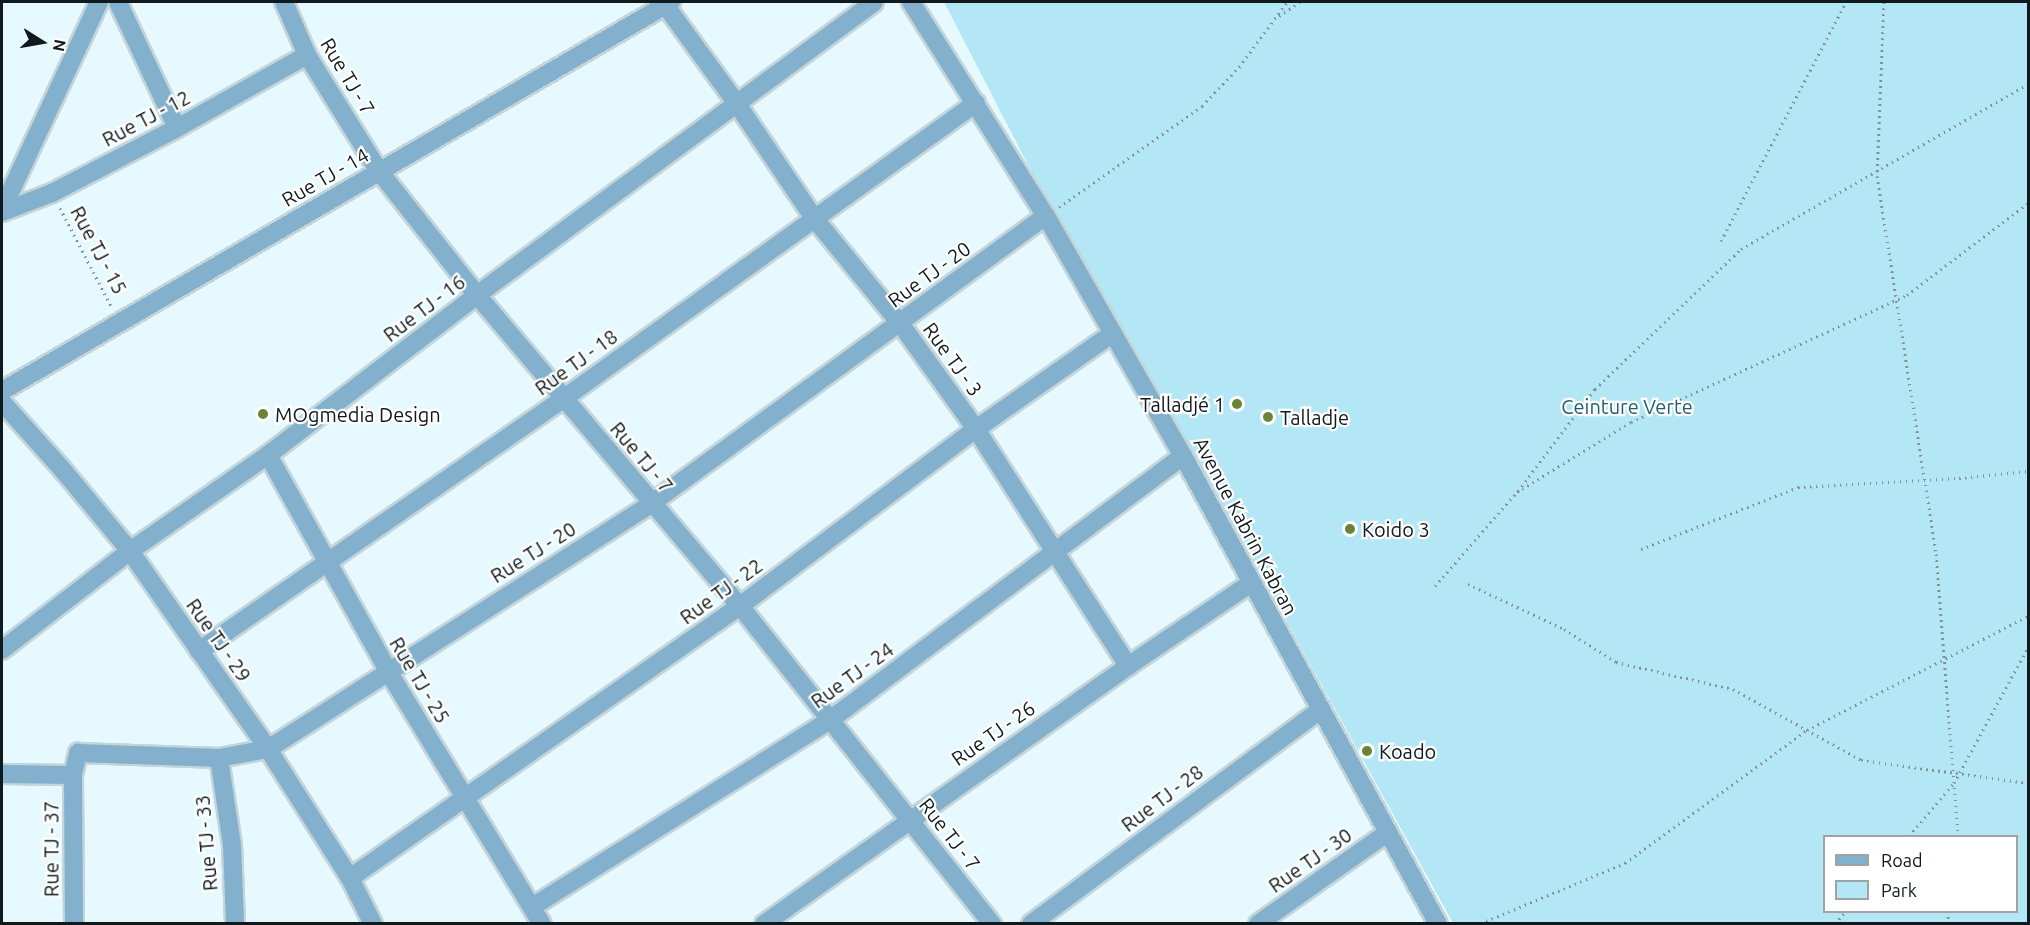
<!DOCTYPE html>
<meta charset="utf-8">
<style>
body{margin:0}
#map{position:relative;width:2030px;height:925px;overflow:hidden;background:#e6f9fe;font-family:Ubuntu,sans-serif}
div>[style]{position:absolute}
.green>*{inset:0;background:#b4e7f5}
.path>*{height:3px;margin-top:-1.5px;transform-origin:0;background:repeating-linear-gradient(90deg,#839195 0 1.5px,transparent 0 6px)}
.roads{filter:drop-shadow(2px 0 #c4d5da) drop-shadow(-2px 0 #c4d5da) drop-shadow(0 2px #c4d5da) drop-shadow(0 -2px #c4d5da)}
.minor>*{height:18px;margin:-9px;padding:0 9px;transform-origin:9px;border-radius:9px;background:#83b1cd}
.tertiary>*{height:18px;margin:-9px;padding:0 9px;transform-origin:9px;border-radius:9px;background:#83b1cd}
.dots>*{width:16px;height:16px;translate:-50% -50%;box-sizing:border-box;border:3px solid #fff;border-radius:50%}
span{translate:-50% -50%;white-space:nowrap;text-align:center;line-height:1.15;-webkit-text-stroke:4.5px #fff;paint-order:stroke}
.street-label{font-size:20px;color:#10191b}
.poi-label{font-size:20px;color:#10191b}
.right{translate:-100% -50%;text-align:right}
.left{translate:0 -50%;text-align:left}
.park-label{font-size:20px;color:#215f6e}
.frame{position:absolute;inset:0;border:3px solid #10191b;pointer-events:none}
.legend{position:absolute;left:1823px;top:835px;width:195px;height:78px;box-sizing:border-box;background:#fff;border:2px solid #9fa3a4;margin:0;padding:8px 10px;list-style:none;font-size:18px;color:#10191b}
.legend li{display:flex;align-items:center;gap:12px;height:30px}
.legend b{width:30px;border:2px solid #9fa3a4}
.north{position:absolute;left:12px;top:12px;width:60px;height:60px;-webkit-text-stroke:4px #fff;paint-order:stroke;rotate:101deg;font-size:16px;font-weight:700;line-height:24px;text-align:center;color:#10191b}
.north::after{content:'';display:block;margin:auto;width:21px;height:27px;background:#10191b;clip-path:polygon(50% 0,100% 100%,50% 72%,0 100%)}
</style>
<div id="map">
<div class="green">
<i style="clip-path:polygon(evenodd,944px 2px,2028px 2px,2028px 923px,1453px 923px,1201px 466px,1045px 198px,944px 2px,1824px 836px,2016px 836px,2016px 912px,1824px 912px,1824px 836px)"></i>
</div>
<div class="path">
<i style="left:1884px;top:2px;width:174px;rotate:92.3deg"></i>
<i style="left:1877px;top:176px;width:383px;rotate:81.1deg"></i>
<i style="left:1936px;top:554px;width:283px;rotate:85.5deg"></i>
<i style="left:1279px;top:16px;width:25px;rotate:-34deg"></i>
<i style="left:1059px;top:207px;width:175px;rotate:-35.2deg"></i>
<i style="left:1202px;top:106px;width:54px;rotate:-46.5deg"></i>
<i style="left:1239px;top:67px;width:81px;rotate:-53.6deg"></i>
<i style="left:60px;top:208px;width:113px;rotate:62.5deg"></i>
<i style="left:1721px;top:241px;width:270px;rotate:-62.4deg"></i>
<i style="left:1518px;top:491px;width:128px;rotate:-53deg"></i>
<i style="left:1595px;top:389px;width:202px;rotate:-43.8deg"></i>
<i style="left:1741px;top:249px;width:331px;rotate:-29.9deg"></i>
<i style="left:1641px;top:549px;width:169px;rotate:-21.5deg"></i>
<i style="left:1798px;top:487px;width:161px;rotate:-3.2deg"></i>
<i style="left:1959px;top:478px;width:69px;rotate:-5.8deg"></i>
<i style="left:1468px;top:584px;width:106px;rotate:25.1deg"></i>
<i style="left:1564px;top:629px;width:62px;rotate:32.4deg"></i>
<i style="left:1616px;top:662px;width:120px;rotate:13deg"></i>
<i style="left:1733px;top:689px;width:146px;rotate:29deg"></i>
<i style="left:1861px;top:760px;width:169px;rotate:7.8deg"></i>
<i style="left:1435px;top:586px;width:125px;rotate:-48.9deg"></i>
<i style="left:1517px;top:492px;width:134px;rotate:-31.6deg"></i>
<i style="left:1631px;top:422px;width:304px;rotate:-24.7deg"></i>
<i style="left:1907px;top:295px;width:152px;rotate:-37.2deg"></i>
<i style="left:1909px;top:836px;width:70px;rotate:-49.7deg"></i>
<i style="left:1954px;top:783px;width:155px;rotate:-61.4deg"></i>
<i style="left:1486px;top:921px;width:151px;rotate:-22.6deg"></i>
<i style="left:1625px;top:863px;width:225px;rotate:-36.2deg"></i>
<i style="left:1807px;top:730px;width:249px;rotate:-27.3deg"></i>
<i style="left:1835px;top:924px;width:16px;rotate:-50deg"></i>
<i style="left:1947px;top:924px;width:12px;rotate:-81deg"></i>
</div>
<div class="roads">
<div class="minor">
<i style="left:118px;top:2px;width:139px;rotate:64.9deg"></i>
<i style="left:284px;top:2px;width:58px;rotate:66.5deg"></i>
<i style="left:307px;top:55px;width:137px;rotate:58.2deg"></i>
<i style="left:379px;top:171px;width:158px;rotate:51.7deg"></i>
<i style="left:477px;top:295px;width:407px;rotate:49.8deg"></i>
<i style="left:740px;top:606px;width:406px;rotate:51.6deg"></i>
<i style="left:663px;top:2px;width:126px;rotate:54deg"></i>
<i style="left:737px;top:104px;width:138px;rotate:56deg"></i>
<i style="left:814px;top:218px;width:136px;rotate:50.7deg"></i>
<i style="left:900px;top:323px;width:130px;rotate:54.4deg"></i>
<i style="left:976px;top:429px;width:282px;rotate:57.3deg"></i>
<i style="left:2px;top:210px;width:230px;rotate:-65deg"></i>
<i style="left:2px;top:212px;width:53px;rotate:-20.8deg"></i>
<i style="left:52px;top:193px;width:141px;rotate:-27.5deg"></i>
<i style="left:177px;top:128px;width:149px;rotate:-29.3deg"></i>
<i style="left:2px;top:391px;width:774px;rotate:-30.18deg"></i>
<i style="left:2px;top:402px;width:90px;rotate:48.2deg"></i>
<i style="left:62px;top:469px;width:107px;rotate:50.3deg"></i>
<i style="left:130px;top:551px;width:241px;rotate:55.1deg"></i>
<i style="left:268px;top:749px;width:153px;rotate:57.6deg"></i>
<i style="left:350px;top:878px;width:51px;rotate:63.4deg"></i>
<i style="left:268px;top:455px;width:247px;rotate:60.9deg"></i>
<i style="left:388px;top:671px;width:296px;rotate:58.7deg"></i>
<i style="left:2px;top:650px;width:162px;rotate:-37.7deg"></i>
<i style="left:130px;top:551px;width:168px;rotate:-34.8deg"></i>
<i style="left:268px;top:455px;width:263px;rotate:-37.4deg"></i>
<i style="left:477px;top:295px;width:493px;rotate:-36.4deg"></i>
<i style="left:199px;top:651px;width:443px;rotate:-34.7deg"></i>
<i style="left:563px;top:399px;width:508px;rotate:-35.63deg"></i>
<i style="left:219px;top:758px;width:88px;rotate:81.5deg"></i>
<i style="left:232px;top:845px;width:79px;rotate:87.8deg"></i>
<i style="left:2px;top:774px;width:71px;rotate:0.8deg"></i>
<i style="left:350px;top:878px;width:475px;rotate:-34.9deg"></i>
<i style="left:740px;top:606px;width:295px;rotate:-36.9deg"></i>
<i style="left:976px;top:429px;width:167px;rotate:-35deg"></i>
<i style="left:532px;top:907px;width:352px;rotate:-32.1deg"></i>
<i style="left:830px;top:720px;width:441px;rotate:-36.8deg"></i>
<i style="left:74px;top:924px;width:149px;rotate:-90.4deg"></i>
<i style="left:73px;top:775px;width:23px;rotate:-77deg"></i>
<i style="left:78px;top:753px;width:141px;rotate:2deg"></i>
<i style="left:219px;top:758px;width:50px;rotate:-10.4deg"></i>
<i style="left:268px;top:749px;width:456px;rotate:-32.6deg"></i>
<i style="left:652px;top:503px;width:487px;rotate:-36.1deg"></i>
<i style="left:764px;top:924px;width:446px;rotate:-35.3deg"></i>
<i style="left:1128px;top:666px;width:148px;rotate:-34deg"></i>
<i style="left:1031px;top:924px;width:360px;rotate:-36.5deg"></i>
<i style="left:1258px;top:924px;width:158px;rotate:-35.2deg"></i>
</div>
<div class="tertiary">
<i style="left:911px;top:2px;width:253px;rotate:57.8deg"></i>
<i style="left:1046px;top:216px;width:276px;rotate:60.3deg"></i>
<i style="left:1183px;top:456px;width:533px;rotate:61.42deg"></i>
</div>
</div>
<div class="dots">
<i style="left:1237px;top:404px;background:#6b8335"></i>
<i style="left:263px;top:414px;background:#6b8335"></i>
<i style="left:1268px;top:417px;background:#6b8335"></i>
<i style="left:1350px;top:529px;background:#6b8335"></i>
<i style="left:1367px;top:751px;background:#6b8335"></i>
</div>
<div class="street-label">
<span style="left:348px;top:76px;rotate:59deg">Rue TJ - 7</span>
<span style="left:146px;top:118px;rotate:-28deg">Rue TJ - 12</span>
<span style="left:325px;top:177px;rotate:-30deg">Rue TJ - 14</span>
<span style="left:99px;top:250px;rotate:62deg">Rue TJ - 15</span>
<span style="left:929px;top:274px;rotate:-36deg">Rue TJ - 20</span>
<span style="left:424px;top:308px;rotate:-37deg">Rue TJ - 16</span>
<span style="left:953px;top:359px;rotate:54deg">Rue TJ - 3</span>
<span style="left:576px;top:362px;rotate:-36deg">Rue TJ - 18</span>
<span style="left:642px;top:457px;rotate:50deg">Rue TJ - 7</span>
<span style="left:1246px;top:526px;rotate:62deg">Avenue Kabrin Kabran</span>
<span style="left:533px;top:552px;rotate:-32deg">Rue TJ - 20</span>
<span style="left:721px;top:591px;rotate:-36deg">Rue TJ - 22</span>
<span style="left:219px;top:640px;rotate:55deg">Rue TJ - 29</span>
<span style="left:852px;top:675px;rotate:-36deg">Rue TJ - 24</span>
<span style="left:420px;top:680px;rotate:59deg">Rue TJ - 25</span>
<span style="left:993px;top:733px;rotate:-35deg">Rue TJ - 26</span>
<span style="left:1162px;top:798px;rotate:-37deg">Rue TJ - 28</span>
<span style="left:950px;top:834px;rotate:52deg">Rue TJ - 7</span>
<span style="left:206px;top:843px;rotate:-95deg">Rue TJ - 33</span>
<span style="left:51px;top:849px;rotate:-90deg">Rue TJ - 37</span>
<span style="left:1310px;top:860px;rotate:-35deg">Rue TJ - 30</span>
</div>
<div class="poi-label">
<span class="right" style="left:1225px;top:404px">Talladjé 1</span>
<span class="left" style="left:275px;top:414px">MOgmedia Design</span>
<span class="left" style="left:1280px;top:417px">Talladje</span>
<span class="left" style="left:1362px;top:529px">Koido 3</span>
<span class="left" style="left:1379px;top:751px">Koado</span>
</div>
<div class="park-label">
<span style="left:1627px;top:406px">Ceinture Verte</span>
</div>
<div class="frame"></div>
<ul class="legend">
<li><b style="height:8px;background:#83b1cd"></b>Road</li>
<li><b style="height:16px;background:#b4e7f5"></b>Park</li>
</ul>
<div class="north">N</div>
</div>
